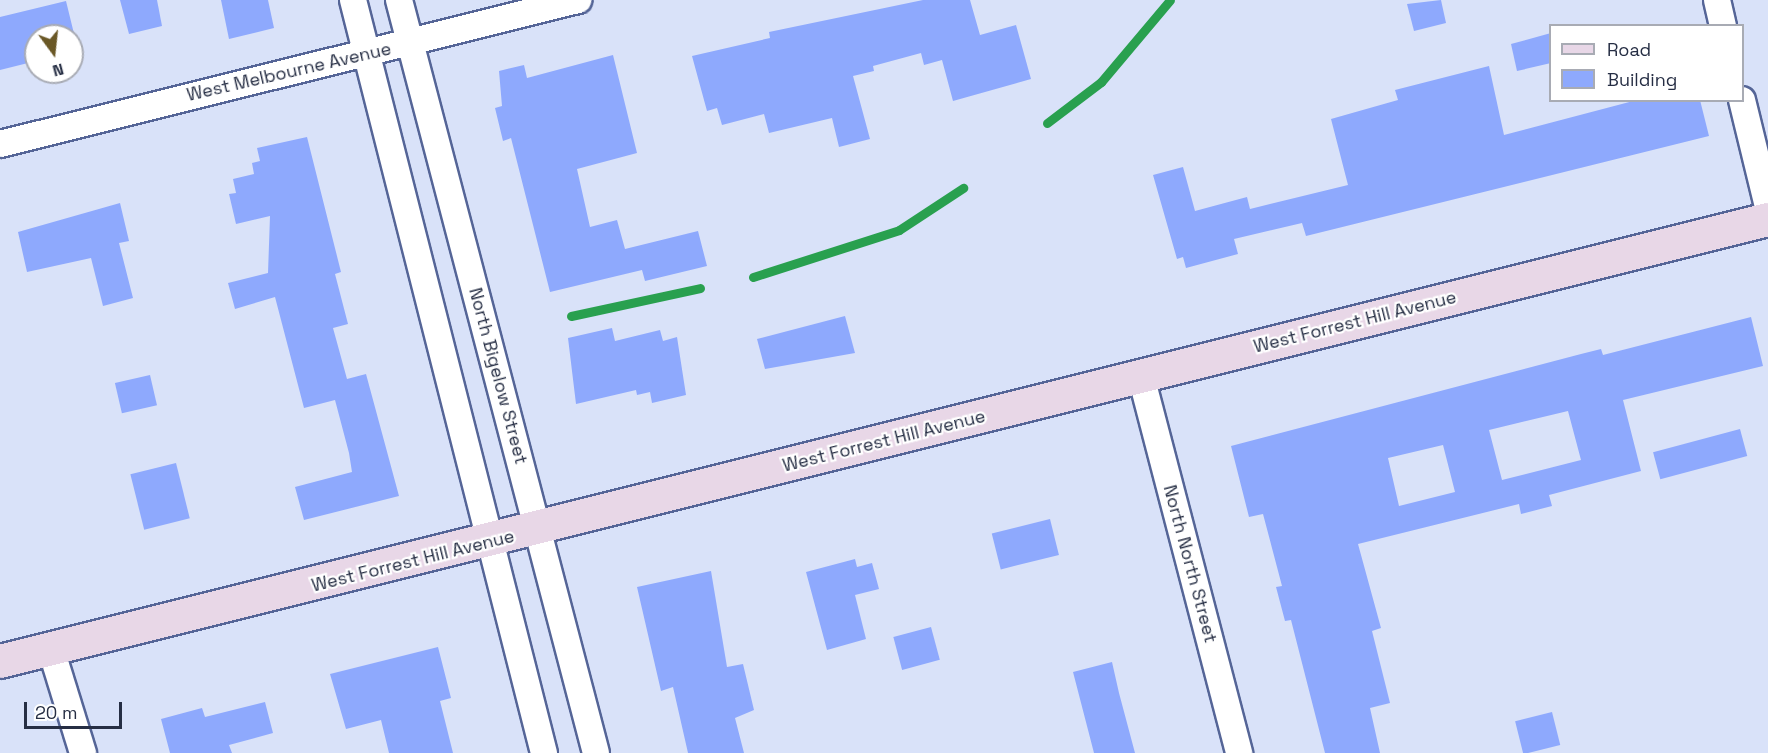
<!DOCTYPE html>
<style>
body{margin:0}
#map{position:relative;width:1768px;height:753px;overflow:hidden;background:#d9e2f9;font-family:"Space Grotesk",sans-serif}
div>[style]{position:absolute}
.stream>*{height:9px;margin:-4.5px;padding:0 4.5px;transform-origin:4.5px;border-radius:4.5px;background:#29a04f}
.building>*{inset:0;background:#8ea9fd;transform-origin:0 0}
.roads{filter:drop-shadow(2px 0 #556597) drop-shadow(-2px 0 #556597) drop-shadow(0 2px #556597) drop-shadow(0 -2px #556597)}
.minor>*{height:26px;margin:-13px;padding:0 13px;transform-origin:13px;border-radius:13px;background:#fff}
.secondary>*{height:33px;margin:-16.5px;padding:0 16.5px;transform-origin:16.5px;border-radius:16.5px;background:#e8d7e7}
span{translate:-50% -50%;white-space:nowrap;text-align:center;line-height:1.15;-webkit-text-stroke:4.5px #fff;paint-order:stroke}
.street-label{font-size:18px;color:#262e44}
.legend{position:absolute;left:1549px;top:24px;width:195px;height:78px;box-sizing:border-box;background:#fff;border:2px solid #a8abb4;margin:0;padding:8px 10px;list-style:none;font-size:18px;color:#262e44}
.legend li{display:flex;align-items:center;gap:12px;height:30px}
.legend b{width:30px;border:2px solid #a8abb4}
.north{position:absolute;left:24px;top:24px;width:60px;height:60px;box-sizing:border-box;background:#fff;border:2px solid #a8abb4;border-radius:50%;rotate:165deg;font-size:16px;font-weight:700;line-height:24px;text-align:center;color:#262e44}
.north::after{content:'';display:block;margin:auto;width:21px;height:27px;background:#6a5826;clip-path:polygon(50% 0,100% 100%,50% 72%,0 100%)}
.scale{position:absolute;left:24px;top:702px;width:98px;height:27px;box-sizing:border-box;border:3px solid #262e44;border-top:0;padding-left:8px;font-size:18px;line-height:21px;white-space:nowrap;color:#262e44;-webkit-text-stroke:4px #fff;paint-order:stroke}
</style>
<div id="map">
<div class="stream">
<i style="left:1047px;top:123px;width:68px;rotate:-37.2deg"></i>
<i style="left:1101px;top:82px;width:107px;rotate:-49.9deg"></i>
<i style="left:753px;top:277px;width:153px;rotate:-17.8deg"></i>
<i style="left:899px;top:230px;width:77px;rotate:-33.3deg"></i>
<i style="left:571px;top:316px;width:132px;rotate:-12.2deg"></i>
</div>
<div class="building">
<i style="clip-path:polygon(120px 0,157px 0,162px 26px,129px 34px)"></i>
<i style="clip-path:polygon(221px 0,268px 0,274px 28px,229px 39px)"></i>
<i style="clip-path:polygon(923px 0,970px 0,980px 35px,1016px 25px,1031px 79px,953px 101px,942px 60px,924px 65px,921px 53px,873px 66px,874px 71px,853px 76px,870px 139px,839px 147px,832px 118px,769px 133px,764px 114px,722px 125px,717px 108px,707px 111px,692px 56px,770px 38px,769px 32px)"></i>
<i style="clip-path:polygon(1441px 0,1446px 23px,1414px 31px,1407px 4px)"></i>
<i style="clip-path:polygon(66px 1px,78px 50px,72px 51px,72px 36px,36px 36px,36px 61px,0 70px,0 17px)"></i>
<i style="clip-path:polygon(1551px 33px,1551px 63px,1517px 71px,1511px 44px)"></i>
<i style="clip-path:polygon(613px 55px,637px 153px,577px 169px,590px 227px,617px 220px,625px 249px,698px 231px,707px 266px,645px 281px,642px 270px,550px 292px,511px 138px,503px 141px,495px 108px,502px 106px,499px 71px,524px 65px,527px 78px)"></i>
<i style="clip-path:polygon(1489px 66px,1504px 135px,1637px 100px,1700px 100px,1709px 136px,1306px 236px,1302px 223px,1234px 239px,1238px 254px,1186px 268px,1183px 257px,1177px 259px,1153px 175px,1183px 167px,1195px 211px,1247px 197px,1250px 209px,1348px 185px,1331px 119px,1398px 100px,1395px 90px)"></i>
<i style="clip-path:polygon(307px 137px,341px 272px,335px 274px,348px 324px,333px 328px,347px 379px,366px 374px,399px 496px,304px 520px,295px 487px,352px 472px,349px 453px,335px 400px,304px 408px,275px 297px,235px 309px,228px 283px,268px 273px,270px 216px,236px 224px,229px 194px,236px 193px,233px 179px,254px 174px,252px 163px,260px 161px,257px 148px)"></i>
<i style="clip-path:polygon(120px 203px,129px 241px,119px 243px,133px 298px,103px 306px,91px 258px,27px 272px,18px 232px)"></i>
<i style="clip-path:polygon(845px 316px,855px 353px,765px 369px,757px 339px)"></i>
<i style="clip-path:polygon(evenodd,1751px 317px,1763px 366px,1623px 400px,1641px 471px,1549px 495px,1552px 506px,1521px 514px,1519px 504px,1358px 544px,1381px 628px,1372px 631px,1390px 703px,1370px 708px,1380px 753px,1325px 753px,1291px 620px,1285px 621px,1276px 587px,1282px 586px,1263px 514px,1249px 517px,1231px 446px,1581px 354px,1601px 349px,1603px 355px,1751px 317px,1568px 411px,1581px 460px,1502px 480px,1489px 430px,1568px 411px,1751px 317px,1443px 445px,1455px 492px,1399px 506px,1388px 458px,1443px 445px)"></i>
<i style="clip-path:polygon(612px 328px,615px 341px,660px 330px,663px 341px,677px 337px,686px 395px,652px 403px,650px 392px,637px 395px,636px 390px,576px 404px,568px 338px)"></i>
<i style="left:150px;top:375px;width:31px;height:36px;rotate:77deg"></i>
<i style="left:1740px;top:429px;width:28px;height:90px;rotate:75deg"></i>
<i style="left:176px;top:463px;width:57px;height:47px;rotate:76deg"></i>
<i style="left:1050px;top:519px;width:37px;height:60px;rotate:76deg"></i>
<i style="clip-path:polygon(855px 559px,857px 567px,872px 563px,879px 589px,855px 595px,866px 639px,827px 650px,806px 572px)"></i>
<i style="clip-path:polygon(711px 571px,727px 667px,743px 664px,754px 710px,735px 718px,744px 753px,688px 753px,673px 687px,661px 691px,637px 587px)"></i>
<i style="left:931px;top:627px;width:34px;height:39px;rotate:75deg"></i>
<i style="clip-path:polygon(438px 647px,451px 698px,440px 701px,453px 753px,389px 753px,381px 720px,346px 729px,330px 674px)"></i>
<i style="clip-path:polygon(1112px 662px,1119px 693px,1135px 753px,1094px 753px,1073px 672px)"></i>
<i style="clip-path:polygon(265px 702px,273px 733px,229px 745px,232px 753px,170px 753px,161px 719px,202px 708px,205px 717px)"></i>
<i style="left:1552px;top:712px;width:34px;height:38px;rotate:76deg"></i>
</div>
<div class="roads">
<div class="minor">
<i style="left:353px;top:0;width:777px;rotate:75.77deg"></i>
<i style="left:399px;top:0;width:778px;rotate:75.34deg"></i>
<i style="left:1717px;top:0;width:27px;rotate:77deg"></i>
<i style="left:1742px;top:100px;width:110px;rotate:76.3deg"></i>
<i style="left:0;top:144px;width:596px;rotate:-13.99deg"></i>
<i style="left:1141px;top:376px;width:390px;rotate:75.4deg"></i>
<i style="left:51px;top:649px;width:109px;rotate:72.9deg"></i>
</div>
<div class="secondary">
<i style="left:0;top:661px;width:1822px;rotate:-14.04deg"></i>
</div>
</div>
<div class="street-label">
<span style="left:289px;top:72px;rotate:-13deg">West Melbourne Avenue</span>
<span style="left:1355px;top:322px;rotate:-14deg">West Forrest Hill Avenue</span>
<span style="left:498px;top:376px;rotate:75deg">North Bigelow Street</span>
<span style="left:884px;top:441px;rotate:-14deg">West Forrest Hill Avenue</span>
<span style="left:413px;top:561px;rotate:-14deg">West Forrest Hill Avenue</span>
<span style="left:1190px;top:564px;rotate:75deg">North North Street</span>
</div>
<ul class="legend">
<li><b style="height:8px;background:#e8d7e7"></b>Road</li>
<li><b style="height:16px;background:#8ea9fd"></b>Building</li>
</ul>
<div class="north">N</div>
<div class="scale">20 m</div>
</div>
